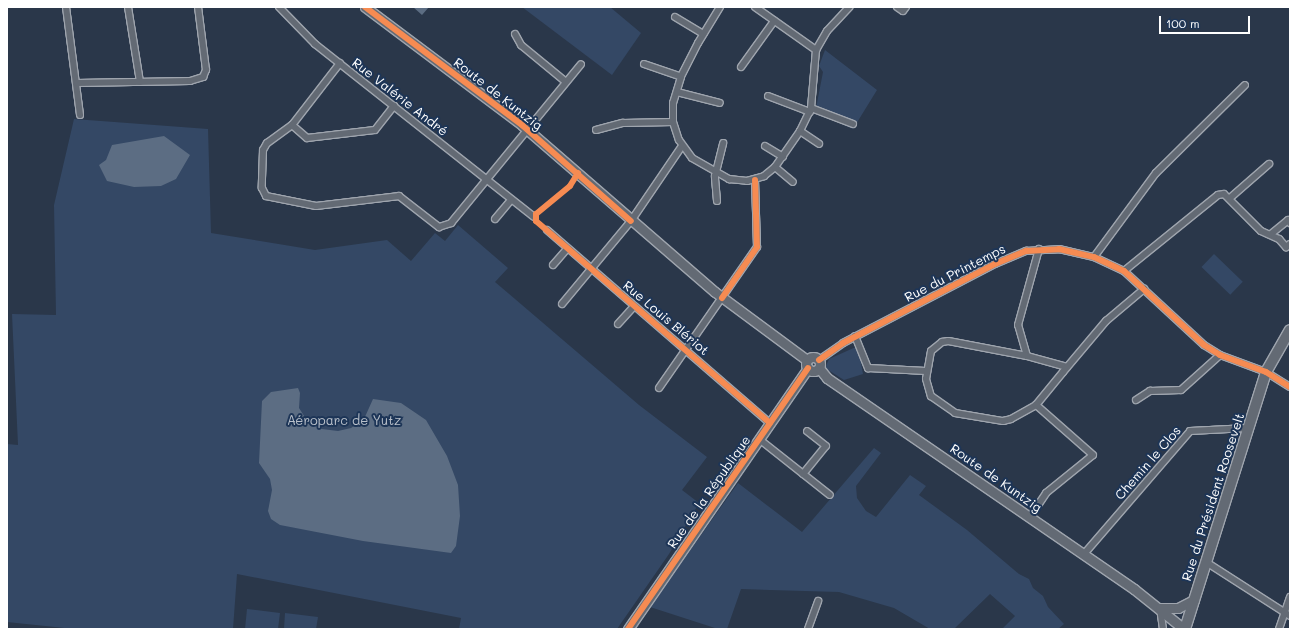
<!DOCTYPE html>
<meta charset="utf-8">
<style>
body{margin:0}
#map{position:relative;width:1297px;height:636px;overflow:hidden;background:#2a374a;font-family:Mali,sans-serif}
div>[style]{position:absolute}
.green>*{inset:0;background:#344865;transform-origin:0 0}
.water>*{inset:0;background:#5c6d83}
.roads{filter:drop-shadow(1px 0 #9fa5ae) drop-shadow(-1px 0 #9fa5ae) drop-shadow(0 1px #9fa5ae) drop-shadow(0 -1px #9fa5ae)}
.street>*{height:6px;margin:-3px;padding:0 3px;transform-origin:3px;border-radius:3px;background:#636a74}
.secondary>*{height:9px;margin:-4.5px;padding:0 4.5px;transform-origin:4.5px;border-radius:4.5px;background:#636a74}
.secondary>.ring{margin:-4.5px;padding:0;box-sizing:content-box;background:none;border:9px solid #636a74;border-radius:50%}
.primary>*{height:10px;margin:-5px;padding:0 5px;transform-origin:5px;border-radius:5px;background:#636a74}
.cycleway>*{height:6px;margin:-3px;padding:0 3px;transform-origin:3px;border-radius:3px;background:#f68b52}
span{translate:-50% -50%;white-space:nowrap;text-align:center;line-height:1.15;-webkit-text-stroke:4px #1d3557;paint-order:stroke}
.street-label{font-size:13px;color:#fff}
.park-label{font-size:13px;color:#b9c0ca}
.frame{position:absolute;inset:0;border:8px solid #fff;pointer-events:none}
.scale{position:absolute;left:1159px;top:16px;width:91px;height:18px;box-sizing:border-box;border:2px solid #fff;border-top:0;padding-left:5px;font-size:12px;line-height:14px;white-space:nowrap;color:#fff;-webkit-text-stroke:3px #1d3557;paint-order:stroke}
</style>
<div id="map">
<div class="green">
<i style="clip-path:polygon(522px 7px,610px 7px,641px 33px,612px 75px)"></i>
<i style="clip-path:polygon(825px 50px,877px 90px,853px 129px,820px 115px,816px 108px,823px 72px,819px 66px)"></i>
<i style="clip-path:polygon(74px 119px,208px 129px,211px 233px,315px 250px,387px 240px,411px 261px,435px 233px,445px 241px,458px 225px,508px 268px,495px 282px,639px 405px,707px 457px,682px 490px,699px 503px,669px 554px,617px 629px,459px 629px,461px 618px,237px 574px,233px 629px,74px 629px,7px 622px,7px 444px,18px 445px,12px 314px,56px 315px,54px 205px)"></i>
<i style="left:1214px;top:254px;width:40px;height:18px;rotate:44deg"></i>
<i style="clip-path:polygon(858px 346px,863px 374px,844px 380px,825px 368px,829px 359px)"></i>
<i style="clip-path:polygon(874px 448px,881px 453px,856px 486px,857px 498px,866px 511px,876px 517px,910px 475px,926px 486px,919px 495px,967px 530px,1019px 574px,1029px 579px,1033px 588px,1043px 596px,1048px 607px,1064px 624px,1058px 629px,1002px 629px,1015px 616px,990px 594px,954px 629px,930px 629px,894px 608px,839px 592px,741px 589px,727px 629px,718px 629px,650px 607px,738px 483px,802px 532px)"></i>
<i style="clip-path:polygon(247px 609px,280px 613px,278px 629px,245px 629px)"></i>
<i style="clip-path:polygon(285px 613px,318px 617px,316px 629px,284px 629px)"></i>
</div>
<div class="water">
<i style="clip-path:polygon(413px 7px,429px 7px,422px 15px)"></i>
<i style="clip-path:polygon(164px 136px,190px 155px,176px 179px,161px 186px,134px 187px,107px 181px,99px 165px,106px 160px,112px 145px)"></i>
<i style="clip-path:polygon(298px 388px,300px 393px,299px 408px,308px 422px,322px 429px,338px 431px,351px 428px,364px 419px,373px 399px,401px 403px,426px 420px,447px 456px,458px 485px,460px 516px,456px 546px,451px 553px,363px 541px,280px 525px,271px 519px,268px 511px,272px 490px,270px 479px,259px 463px,262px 401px,271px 392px)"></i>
</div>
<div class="roads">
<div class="street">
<i style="left:66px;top:7px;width:109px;rotate:82.6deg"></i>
<i style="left:128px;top:7px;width:76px;rotate:80.9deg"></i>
<i style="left:279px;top:7px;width:52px;rotate:45.8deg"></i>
<i style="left:315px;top:44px;width:279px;rotate:38.3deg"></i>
<i style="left:720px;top:7px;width:42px;rotate:121.4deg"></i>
<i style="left:698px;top:43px;width:38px;rotate:117deg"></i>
<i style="left:681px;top:77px;width:27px;rotate:107deg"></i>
<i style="left:673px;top:103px;width:19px;rotate:90deg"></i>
<i style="left:673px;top:122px;width:19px;rotate:72deg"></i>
<i style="left:679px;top:140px;width:22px;rotate:54deg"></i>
<i style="left:692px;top:158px;width:43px;rotate:29.6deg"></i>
<i style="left:729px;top:179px;width:18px;rotate:6deg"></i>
<i style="left:747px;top:181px;width:18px;rotate:-16deg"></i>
<i style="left:764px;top:176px;width:14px;rotate:-39deg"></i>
<i style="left:775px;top:167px;width:44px;rotate:-55.2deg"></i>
<i style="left:800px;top:131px;width:25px;rotate:-64deg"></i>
<i style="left:811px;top:108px;width:58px;rotate:-85.1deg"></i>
<i style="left:816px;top:50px;width:22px;rotate:-60deg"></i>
<i style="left:827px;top:31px;width:33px;rotate:-47deg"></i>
<i style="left:755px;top:7px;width:75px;rotate:35.2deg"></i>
<i style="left:897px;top:7px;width:7px;rotate:34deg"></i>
<i style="left:903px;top:11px;width:5px;rotate:-53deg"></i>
<i style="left:675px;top:17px;width:33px;rotate:31deg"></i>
<i style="left:515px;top:34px;width:13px;rotate:61deg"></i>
<i style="left:521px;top:45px;width:58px;rotate:39.4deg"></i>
<i style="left:340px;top:63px;width:78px;rotate:127.7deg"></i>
<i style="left:292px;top:125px;width:31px;rotate:144deg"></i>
<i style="left:267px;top:143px;width:8px;rotate:120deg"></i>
<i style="left:263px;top:150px;width:38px;rotate:92deg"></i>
<i style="left:262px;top:188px;width:9px;rotate:63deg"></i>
<i style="left:266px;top:196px;width:51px;rotate:11.3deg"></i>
<i style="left:316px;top:206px;width:84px;rotate:-6.9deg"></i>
<i style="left:399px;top:196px;width:51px;rotate:37.8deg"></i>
<i style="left:439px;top:227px;width:13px;rotate:-18deg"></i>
<i style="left:451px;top:223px;width:205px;rotate:-50.7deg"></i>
<i style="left:644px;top:64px;width:39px;rotate:19deg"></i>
<i style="left:741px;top:67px;width:57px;rotate:-54.3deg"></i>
<i style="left:77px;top:83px;width:113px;rotate:-1deg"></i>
<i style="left:190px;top:81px;width:14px;rotate:-17deg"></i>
<i style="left:203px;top:77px;width:8px;rotate:-67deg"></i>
<i style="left:206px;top:70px;width:64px;rotate:-97.2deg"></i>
<i style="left:677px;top:92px;width:44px;rotate:14.3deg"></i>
<i style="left:768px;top:96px;width:45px;rotate:20.9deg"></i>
<i style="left:811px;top:108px;width:45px;rotate:20.9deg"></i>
<i style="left:292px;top:125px;width:20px;rotate:41deg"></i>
<i style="left:307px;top:138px;width:68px;rotate:-6.7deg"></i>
<i style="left:375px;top:130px;width:31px;rotate:-52deg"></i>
<i style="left:596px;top:130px;width:28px;rotate:-15deg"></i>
<i style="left:623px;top:123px;width:50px;rotate:-1.1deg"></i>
<i style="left:800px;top:131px;width:23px;rotate:34deg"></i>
<i style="left:765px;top:146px;width:21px;rotate:31deg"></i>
<i style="left:775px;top:167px;width:23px;rotate:40deg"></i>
<i style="left:1230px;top:198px;width:52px;rotate:-41.1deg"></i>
<i style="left:717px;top:201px;width:25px;rotate:-95deg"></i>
<i style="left:715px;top:176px;width:34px;rotate:-76deg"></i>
<i style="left:495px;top:219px;width:25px;rotate:-50deg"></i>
<i style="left:547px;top:230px;width:295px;rotate:40.9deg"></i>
<i style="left:1271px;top:234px;width:22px;rotate:-39deg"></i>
<i style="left:1288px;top:220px;width:4px;rotate:56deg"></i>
<i style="left:1094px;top:257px;width:104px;rotate:-53.6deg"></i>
<i style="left:1156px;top:173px;width:125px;rotate:-44.7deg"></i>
<i style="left:553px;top:265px;width:21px;rotate:-49deg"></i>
<i style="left:1124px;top:271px;width:121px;rotate:-39deg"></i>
<i style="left:1218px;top:195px;width:6px;rotate:-9deg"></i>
<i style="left:1224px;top:194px;width:52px;rotate:45deg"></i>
<i style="left:1261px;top:231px;width:20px;rotate:24deg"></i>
<i style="left:1279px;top:239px;width:11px;rotate:49deg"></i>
<i style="left:1286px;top:247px;width:5px;rotate:-37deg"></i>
<i style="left:562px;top:304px;width:108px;rotate:-50.3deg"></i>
<i style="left:631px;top:221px;width:91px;rotate:-55.8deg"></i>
<i style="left:618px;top:324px;width:24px;rotate:-48deg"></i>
<i style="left:855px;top:336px;width:35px;rotate:68deg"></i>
<i style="left:868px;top:368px;width:58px;rotate:3deg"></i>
<i style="left:1027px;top:356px;width:32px;rotate:-106deg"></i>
<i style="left:1018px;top:325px;width:79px;rotate:-74.6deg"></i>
<i style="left:819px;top:360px;width:29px;rotate:-35deg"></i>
<i style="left:843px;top:343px;width:171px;rotate:-27.5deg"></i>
<i style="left:995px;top:264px;width:34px;rotate:-23deg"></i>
<i style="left:1026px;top:251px;width:33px;rotate:-3deg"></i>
<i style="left:1059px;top:249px;width:36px;rotate:13deg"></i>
<i style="left:1094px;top:257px;width:33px;rotate:25deg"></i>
<i style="left:1124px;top:271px;width:109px;rotate:42.8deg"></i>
<i style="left:1204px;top:345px;width:19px;rotate:32deg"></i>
<i style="left:1220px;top:355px;width:49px;rotate:20.3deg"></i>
<i style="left:1266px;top:372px;width:28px;rotate:32deg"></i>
<i style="left:1067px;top:367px;width:41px;rotate:-164.6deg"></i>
<i style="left:1027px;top:356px;width:80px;rotate:-169.2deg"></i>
<i style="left:948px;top:341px;width:6px;rotate:171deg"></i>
<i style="left:942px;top:342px;width:14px;rotate:141deg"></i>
<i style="left:931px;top:351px;width:28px;rotate:100deg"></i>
<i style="left:926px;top:379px;width:18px;rotate:74deg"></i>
<i style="left:931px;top:396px;width:29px;rotate:35deg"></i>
<i style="left:955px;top:413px;width:49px;rotate:9.5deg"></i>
<i style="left:1003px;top:421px;width:8px;rotate:-14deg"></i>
<i style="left:1011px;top:419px;width:29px;rotate:-29deg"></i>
<i style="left:1036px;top:405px;width:43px;rotate:-50.7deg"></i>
<i style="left:1063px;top:372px;width:67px;rotate:-49.9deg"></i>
<i style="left:1106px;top:321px;width:50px;rotate:-40.1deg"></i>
<i style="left:659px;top:388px;width:172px;rotate:-55.2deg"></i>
<i style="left:757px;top:247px;width:67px;rotate:-91.7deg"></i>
<i style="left:1136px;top:400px;width:17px;rotate:-33deg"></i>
<i style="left:1150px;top:391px;width:31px;rotate:-2deg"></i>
<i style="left:1181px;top:390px;width:52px;rotate:-41.9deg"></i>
<i style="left:759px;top:439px;width:90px;rotate:38.3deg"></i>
<i style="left:803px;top:474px;width:36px;rotate:-51deg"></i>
<i style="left:826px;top:446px;width:24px;rotate:-142deg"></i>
<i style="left:1030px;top:517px;width:29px;rotate:-56deg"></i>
<i style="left:1046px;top:493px;width:60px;rotate:-39deg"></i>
<i style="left:1093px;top:455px;width:76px;rotate:-138.7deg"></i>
<i style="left:1084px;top:554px;width:162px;rotate:-49.2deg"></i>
<i style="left:1190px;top:431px;width:58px;rotate:-3deg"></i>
<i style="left:1206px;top:562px;width:100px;rotate:32.7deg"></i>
<i style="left:1160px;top:608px;width:21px;rotate:82deg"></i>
<i style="left:808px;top:629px;width:30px;rotate:-70deg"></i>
<i style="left:1279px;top:629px;width:34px;rotate:-71deg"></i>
</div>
<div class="secondary">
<i style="left:365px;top:7px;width:196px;rotate:36.9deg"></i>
<i style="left:522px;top:125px;width:255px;rotate:40.9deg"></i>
<i style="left:715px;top:292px;width:114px;rotate:36.5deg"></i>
<i class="ring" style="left:806px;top:357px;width:5px;height:5px"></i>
<i style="left:819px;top:368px;width:13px;rotate:51deg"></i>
<i style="left:827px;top:378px;width:373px;rotate:34.5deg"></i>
<i style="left:1134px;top:589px;width:64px;rotate:38.7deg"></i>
<i style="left:1160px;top:608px;width:18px"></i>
<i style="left:1178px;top:608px;width:18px;rotate:-27deg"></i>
<i style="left:628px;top:629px;width:317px;rotate:-55.4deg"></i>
</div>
<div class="primary">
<i style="left:1185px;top:629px;width:269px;rotate:-72.5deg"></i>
<i style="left:1266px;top:372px;width:48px;rotate:-60.3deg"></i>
</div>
</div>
<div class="cycleway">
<i style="left:365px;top:7px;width:196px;rotate:36.9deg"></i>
<i style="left:522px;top:125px;width:145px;rotate:41.4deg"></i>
<i style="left:578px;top:173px;width:15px;rotate:122deg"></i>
<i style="left:570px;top:186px;width:44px;rotate:140.5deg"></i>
<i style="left:536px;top:214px;width:7px;rotate:90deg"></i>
<i style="left:536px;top:221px;width:309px;rotate:40.8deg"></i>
<i style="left:722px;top:298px;width:62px;rotate:-55.5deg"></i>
<i style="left:757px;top:247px;width:67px;rotate:-91.7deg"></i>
<i style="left:819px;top:360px;width:29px;rotate:-35deg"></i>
<i style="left:843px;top:343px;width:171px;rotate:-27.5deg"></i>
<i style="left:995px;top:264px;width:34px;rotate:-23deg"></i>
<i style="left:1026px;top:251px;width:33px;rotate:-3deg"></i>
<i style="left:1059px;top:249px;width:36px;rotate:13deg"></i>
<i style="left:1094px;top:257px;width:33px;rotate:25deg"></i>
<i style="left:1124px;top:271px;width:109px;rotate:42.8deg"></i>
<i style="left:1204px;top:345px;width:19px;rotate:32deg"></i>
<i style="left:1220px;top:355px;width:49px;rotate:20.3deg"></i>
<i style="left:1266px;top:372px;width:28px;rotate:32deg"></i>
<i style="left:628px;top:629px;width:317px;rotate:-55.4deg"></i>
</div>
<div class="street-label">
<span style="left:498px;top:94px;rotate:38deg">Route de Kuntzig</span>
<span style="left:400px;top:97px;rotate:38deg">Rue Valérie André</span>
<span style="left:955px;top:273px;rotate:-27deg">Rue du Printemps</span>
<span style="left:666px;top:318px;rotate:40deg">Rue Louis Blériot</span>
<span style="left:1148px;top:463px;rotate:-49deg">Chemin le Clos</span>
<span style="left:996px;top:478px;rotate:35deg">Route de Kuntzig</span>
<span style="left:709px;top:492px;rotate:-55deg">Rue de la République</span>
<span style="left:1213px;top:497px;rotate:-72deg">Rue du Président Roosevelt</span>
</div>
<div class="park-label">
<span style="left:344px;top:420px">Aéroparc de Yutz</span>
</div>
<div class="frame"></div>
<div class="scale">100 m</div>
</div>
